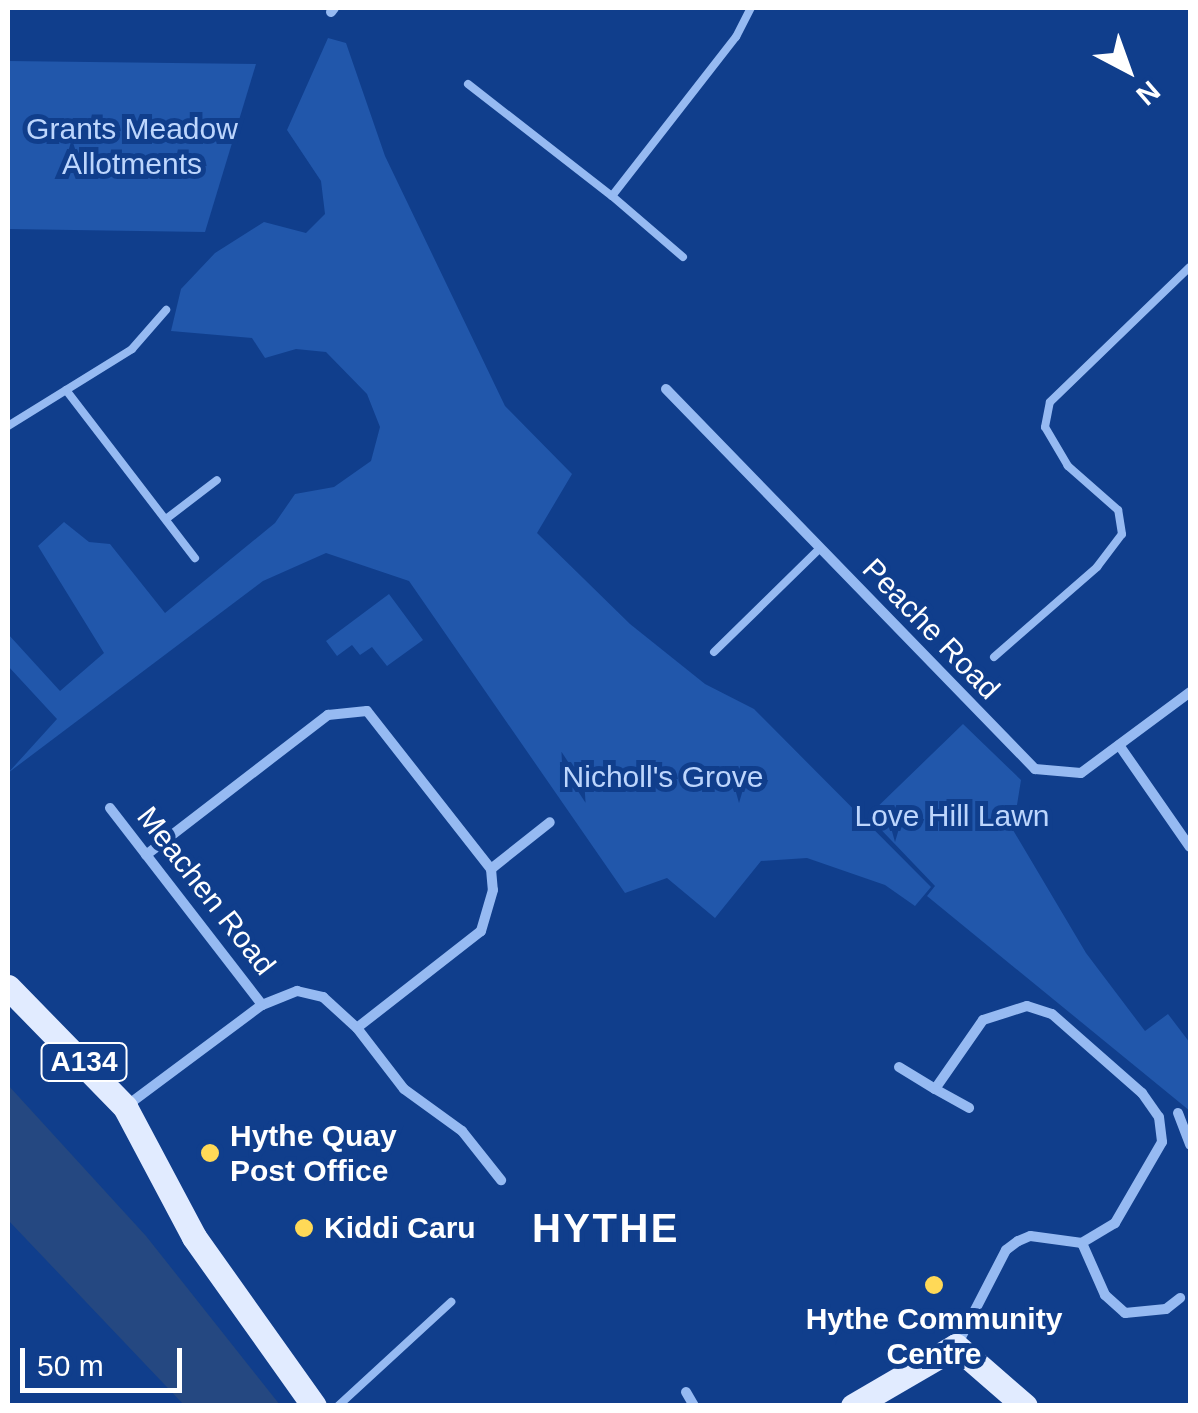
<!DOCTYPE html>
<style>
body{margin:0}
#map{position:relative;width:1198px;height:1413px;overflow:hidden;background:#103e8c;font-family:Arial,sans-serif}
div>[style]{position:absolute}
.green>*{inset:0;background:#2157ab}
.water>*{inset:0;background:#254881}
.lane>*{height:8px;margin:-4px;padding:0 4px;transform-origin:4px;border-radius:4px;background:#96baf2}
.street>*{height:10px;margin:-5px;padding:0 5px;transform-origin:5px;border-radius:5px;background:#96baf2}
.primary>*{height:25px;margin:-12.5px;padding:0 12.5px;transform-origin:12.5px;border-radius:12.5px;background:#e1ebff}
.dots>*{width:28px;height:28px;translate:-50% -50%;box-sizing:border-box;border:5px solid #103e8c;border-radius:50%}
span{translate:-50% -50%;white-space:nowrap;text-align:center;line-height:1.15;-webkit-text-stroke:10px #103e8c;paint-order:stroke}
.shield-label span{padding:2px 8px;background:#103e8c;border:2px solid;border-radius:8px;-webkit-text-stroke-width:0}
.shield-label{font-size:28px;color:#fff;font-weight:700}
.park-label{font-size:30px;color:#bdd6fd}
.street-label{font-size:30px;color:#fff}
.poi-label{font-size:30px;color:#fff;font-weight:700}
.left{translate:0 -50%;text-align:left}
.district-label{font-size:40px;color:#fff;font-weight:700;letter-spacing:2.5px}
.frame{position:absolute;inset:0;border:10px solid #fff;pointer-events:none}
.north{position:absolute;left:1078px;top:20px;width:100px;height:100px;-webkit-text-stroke:8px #103e8c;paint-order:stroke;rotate:139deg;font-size:28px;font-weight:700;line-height:40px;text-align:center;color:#fff}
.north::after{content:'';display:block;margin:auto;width:35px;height:45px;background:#fff;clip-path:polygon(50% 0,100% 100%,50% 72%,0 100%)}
.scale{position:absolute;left:20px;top:1348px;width:162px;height:45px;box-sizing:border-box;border:5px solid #fff;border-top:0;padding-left:12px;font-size:30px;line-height:35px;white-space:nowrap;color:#fff;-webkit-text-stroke:8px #103e8c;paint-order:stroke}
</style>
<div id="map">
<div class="green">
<i style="clip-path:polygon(328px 38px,346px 43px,385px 156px,505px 406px,572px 474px,537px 533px,630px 624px,705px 684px,754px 709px,931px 887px,915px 906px,885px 885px,807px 858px,761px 861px,715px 918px,667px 878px,625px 893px,409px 581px,326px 553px,263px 581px,8px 773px,57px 719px,8px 666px,8px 634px,60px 691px,104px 653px,38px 546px,64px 522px,89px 542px,110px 544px,165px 613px,275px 523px,295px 494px,334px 487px,371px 461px,380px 427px,367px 394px,326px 352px,296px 349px,265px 358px,252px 338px,171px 331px,181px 289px,215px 253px,264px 222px,306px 233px,325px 214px,321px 181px,287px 130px)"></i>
<i style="clip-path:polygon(8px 61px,256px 64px,205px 232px,8px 229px)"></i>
<i style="clip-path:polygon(389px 594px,423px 640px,387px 666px,372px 647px,360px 655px,352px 645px,337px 656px,326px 641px)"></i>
<i style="clip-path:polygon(963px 724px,1021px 780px,1013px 830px,1086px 953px,1145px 1031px,1168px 1014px,1190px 1043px,1190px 1111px,927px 896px,935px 886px,868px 816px)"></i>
</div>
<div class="water">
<i style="clip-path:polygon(8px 1085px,146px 1236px,280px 1405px,184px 1405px,8px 1220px)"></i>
</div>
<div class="lane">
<i style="left:468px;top:84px;width:182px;rotate:37.9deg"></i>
<i style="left:683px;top:257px;width:94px;rotate:-139.3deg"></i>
<i style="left:612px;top:196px;width:202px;rotate:-52.1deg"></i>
<i style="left:736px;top:37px;width:33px;rotate:-63deg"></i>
<i style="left:66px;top:390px;width:212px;rotate:52.5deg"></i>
<i style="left:8px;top:426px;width:146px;rotate:-31.8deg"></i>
<i style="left:132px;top:349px;width:52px;rotate:-48.9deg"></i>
<i style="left:166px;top:519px;width:64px;rotate:-37.4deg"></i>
<i style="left:714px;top:652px;width:147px;rotate:-44.4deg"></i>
<i style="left:994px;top:657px;width:137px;rotate:-41.1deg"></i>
<i style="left:1097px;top:567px;width:41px;rotate:-52.9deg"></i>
<i style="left:1122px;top:534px;width:24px;rotate:-99deg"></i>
<i style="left:1118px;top:510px;width:67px;rotate:-138.7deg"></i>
<i style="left:1068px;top:466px;width:45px;rotate:-120.5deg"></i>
<i style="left:1045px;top:427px;width:25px;rotate:-79deg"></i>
<i style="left:1050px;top:402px;width:194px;rotate:-44deg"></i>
<i style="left:338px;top:1406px;width:154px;rotate:-42.6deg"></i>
</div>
<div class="street">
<i style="left:331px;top:12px;width:5px;rotate:-53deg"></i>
<i style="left:666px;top:389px;width:530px;rotate:45.84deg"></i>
<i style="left:1035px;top:769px;width:46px;rotate:5deg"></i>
<i style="left:1081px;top:773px;width:136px;rotate:-36.6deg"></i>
<i style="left:1119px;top:745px;width:124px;rotate:55.2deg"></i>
<i style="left:110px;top:808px;width:249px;rotate:52.3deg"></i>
<i style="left:146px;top:855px;width:230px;rotate:-37.6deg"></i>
<i style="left:328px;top:715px;width:39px;rotate:-6deg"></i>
<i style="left:367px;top:711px;width:201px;rotate:51.9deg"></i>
<i style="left:491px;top:869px;width:21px;rotate:85deg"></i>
<i style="left:493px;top:890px;width:43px;rotate:106.3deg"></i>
<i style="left:481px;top:931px;width:157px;rotate:142deg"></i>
<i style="left:491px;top:869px;width:75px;rotate:-38.5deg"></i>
<i style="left:899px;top:1067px;width:42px;rotate:31.4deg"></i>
<i style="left:935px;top:1089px;width:84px;rotate:-55.2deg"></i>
<i style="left:983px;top:1020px;width:46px;rotate:-17.7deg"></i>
<i style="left:1027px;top:1006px;width:26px;rotate:18deg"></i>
<i style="left:1052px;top:1014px;width:120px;rotate:41.3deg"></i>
<i style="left:1142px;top:1093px;width:29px;rotate:55deg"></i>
<i style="left:1159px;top:1117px;width:25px;rotate:83deg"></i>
<i style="left:1162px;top:1142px;width:94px;rotate:120.1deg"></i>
<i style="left:1115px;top:1223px;width:39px;rotate:149deg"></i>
<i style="left:1082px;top:1243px;width:52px;rotate:-172.3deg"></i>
<i style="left:1030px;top:1236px;width:13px;rotate:157deg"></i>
<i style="left:1018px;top:1241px;width:15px;rotate:143deg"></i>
<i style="left:1006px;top:1250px;width:107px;rotate:117.3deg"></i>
<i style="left:935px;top:1089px;width:39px;rotate:29deg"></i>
<i style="left:125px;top:1107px;width:171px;rotate:-36.7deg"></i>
<i style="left:262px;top:1005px;width:38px;rotate:-22deg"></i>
<i style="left:297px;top:991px;width:27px;rotate:13deg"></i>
<i style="left:323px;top:997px;width:46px;rotate:42.4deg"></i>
<i style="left:357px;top:1028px;width:77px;rotate:52.4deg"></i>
<i style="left:404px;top:1089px;width:72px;rotate:35.9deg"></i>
<i style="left:462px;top:1131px;width:63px;rotate:51.5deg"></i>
<i style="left:1178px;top:1113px;width:34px;rotate:69deg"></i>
<i style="left:1082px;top:1243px;width:57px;rotate:66.1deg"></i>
<i style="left:1105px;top:1295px;width:27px;rotate:42deg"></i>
<i style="left:1125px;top:1313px;width:41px;rotate:-5.6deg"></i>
<i style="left:1166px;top:1309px;width:18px;rotate:-38deg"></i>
<i style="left:686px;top:1392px;width:16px;rotate:60deg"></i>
</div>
<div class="primary">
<i style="left:8px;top:987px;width:168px;rotate:45.7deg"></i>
<i style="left:125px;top:1107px;width:147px;rotate:62deg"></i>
<i style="left:194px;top:1237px;width:207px;rotate:54.6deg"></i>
<i style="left:853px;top:1406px;width:119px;rotate:-30.2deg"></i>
<i style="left:956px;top:1346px;width:91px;rotate:41deg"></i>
</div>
<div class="dots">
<i style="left:210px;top:1153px;background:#ffd957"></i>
<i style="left:304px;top:1228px;background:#ffd957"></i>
<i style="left:934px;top:1285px;background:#ffd957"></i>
</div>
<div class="shield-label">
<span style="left:84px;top:1062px">A134</span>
</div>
<div class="park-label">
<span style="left:132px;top:146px">Grants Meadow<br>Allotments</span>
<span style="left:663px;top:777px">Nicholl's Grove</span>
<span style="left:952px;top:816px">Love Hill Lawn</span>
</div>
<div class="street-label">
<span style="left:931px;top:629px;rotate:46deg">Peache Road</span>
<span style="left:206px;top:891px;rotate:52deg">Meachen Road</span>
</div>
<div class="poi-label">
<span class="left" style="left:230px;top:1153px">Hythe Quay<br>Post Office</span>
<span class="left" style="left:324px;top:1228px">Kiddi Caru</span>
<span style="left:934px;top:1336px">Hythe Community<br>Centre</span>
</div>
<div class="district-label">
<span style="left:606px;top:1228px">HYTHE</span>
</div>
<div class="frame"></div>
<div class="north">N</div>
<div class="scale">50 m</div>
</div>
